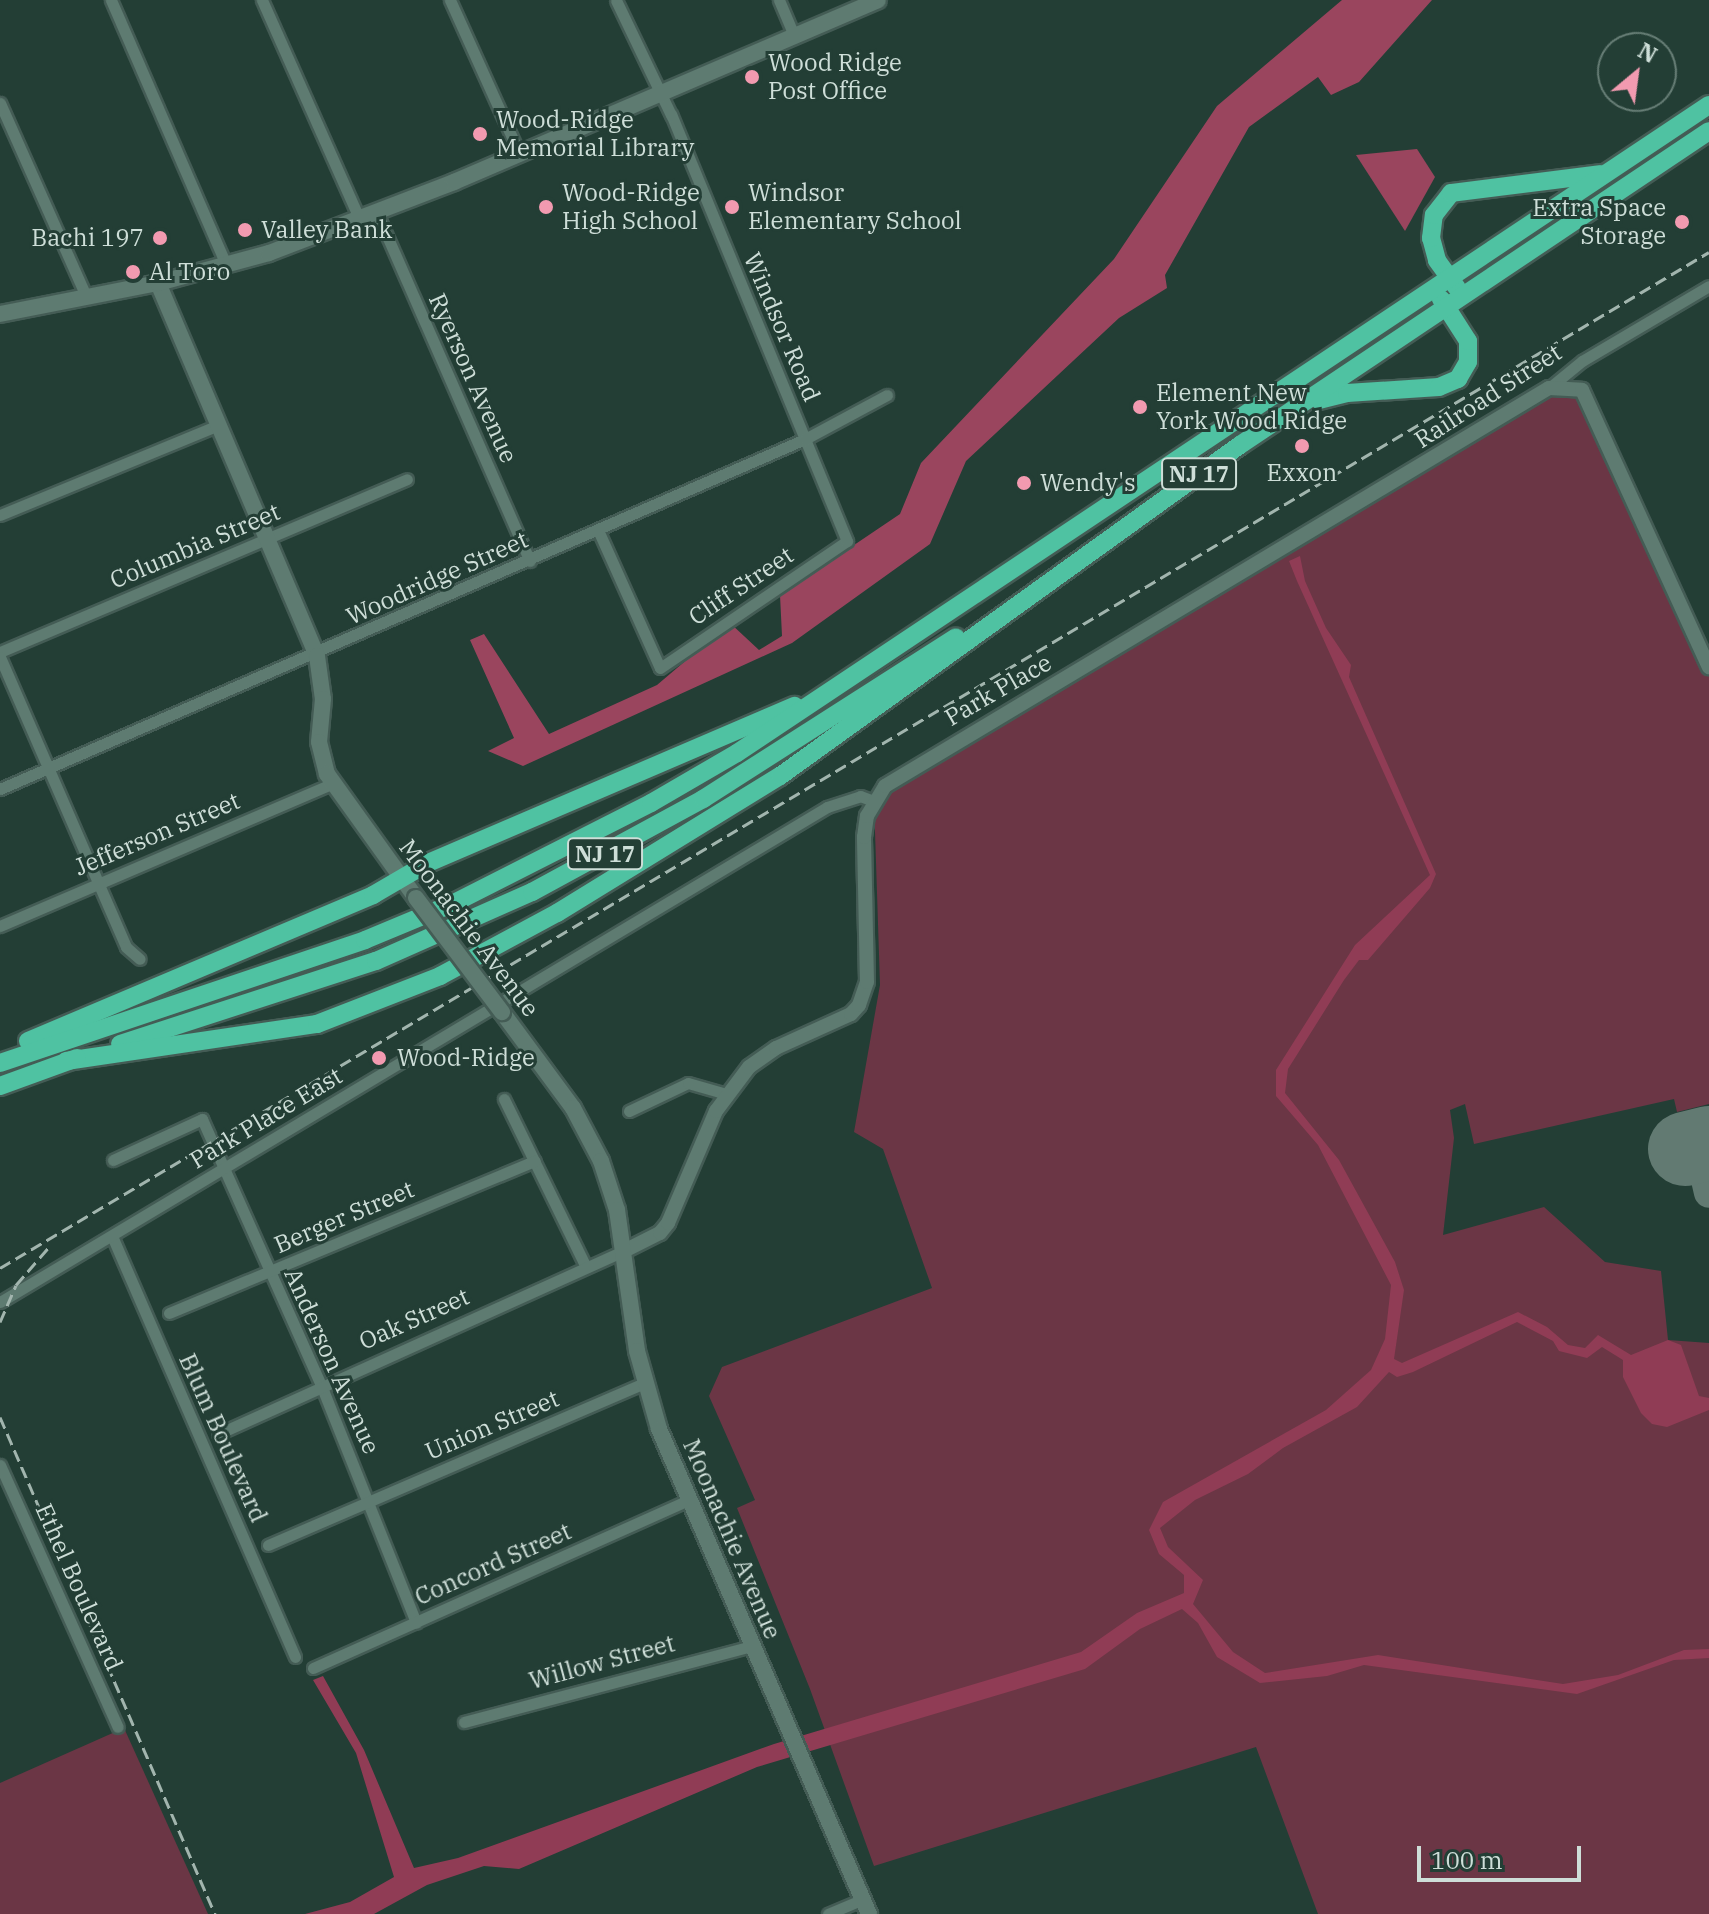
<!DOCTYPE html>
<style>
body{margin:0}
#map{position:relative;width:1709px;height:1914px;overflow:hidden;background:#233e35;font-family:"IBM Plex Serif",serif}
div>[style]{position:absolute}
.green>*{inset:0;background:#6b3645}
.forest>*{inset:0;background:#9a455e}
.water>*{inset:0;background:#903c55}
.taxiway>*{height:30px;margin:-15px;padding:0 15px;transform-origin:15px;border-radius:15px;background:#627a72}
.runway>*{height:74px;margin:-37px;padding:0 37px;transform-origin:37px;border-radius:37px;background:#627a72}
.roads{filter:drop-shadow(2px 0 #445c55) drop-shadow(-2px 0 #445c55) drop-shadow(0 2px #445c55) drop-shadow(0 -2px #445c55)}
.minor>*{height:11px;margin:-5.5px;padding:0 5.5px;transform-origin:5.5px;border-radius:5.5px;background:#5e7b71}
.tertiary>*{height:14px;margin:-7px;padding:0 7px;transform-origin:7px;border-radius:7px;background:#5e7b71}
.secondary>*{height:16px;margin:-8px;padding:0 8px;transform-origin:8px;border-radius:8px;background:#5e7b71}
.trunk>*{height:18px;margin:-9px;padding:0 9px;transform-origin:9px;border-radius:9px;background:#4fc2a2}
.rail>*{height:3px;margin-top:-1.5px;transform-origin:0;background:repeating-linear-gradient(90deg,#a2b5ae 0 12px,transparent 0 18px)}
.bridges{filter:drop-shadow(2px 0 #445c55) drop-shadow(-2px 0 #445c55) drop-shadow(0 2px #445c55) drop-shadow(0 -2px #445c55)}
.secondary-bridge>*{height:16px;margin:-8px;padding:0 8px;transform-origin:8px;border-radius:8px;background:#5e7b71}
.dots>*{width:22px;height:22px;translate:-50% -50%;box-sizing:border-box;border:4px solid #233e35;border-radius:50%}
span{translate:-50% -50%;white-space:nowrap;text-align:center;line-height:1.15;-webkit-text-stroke:6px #233e35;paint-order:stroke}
.shield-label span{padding:2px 6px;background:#233e35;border:2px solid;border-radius:6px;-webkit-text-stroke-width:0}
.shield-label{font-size:22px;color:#ceded8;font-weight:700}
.poi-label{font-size:24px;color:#ceded8}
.left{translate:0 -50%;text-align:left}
.right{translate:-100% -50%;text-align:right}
.street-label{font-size:24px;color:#ceded8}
.north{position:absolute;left:1597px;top:32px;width:80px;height:80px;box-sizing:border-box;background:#233e35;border:2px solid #677e76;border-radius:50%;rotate:29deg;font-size:22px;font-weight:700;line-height:32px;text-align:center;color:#ceded8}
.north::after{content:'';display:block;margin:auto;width:28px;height:36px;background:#f29ab0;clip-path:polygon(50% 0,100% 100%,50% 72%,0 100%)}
.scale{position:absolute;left:1417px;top:1846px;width:164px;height:36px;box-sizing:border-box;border:4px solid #ceded8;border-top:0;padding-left:10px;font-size:24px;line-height:28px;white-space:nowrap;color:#ceded8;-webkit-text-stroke:6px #233e35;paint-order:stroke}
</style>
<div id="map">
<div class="green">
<i style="clip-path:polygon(1560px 381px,1598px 408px,1709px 672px,1709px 1104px,1677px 1112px,1674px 1099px,1474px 1144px,1465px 1104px,1450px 1110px,1454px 1138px,1443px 1235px,1544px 1207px,1605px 1262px,1661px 1271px,1668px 1340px,1709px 1343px,1709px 1914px,1318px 1914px,1256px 1747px,874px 1866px,810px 1689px,737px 1508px,755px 1500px,709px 1396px,722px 1367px,932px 1288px,883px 1149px,854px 1132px,880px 985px,874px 801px)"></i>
<i style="clip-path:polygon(124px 1728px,208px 1914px,0 1914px,0 1783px)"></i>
</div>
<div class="forest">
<i style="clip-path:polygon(1342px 0,1432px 0,1359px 82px,1331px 95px,1318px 77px,1249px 127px,1165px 275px,1167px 288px,1119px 318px,966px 461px,930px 544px,792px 643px,523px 766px,488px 751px,514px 738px,470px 640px,484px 634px,549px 734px,657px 685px,730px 623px,759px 650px,782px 636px,780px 595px,900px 514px,921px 463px,1114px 259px,1217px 106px)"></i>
<i style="clip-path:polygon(1417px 149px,1435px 177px,1405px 231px,1356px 155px)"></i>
</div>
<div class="water">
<i style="clip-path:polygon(1300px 556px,1305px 581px,1326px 628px,1351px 665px,1349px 677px,1436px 874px,1430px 888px,1368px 960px,1359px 960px,1344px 980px,1288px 1069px,1285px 1093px,1339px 1160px,1395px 1262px,1404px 1290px,1394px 1359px,1402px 1363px,1518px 1312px,1547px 1327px,1568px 1345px,1585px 1348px,1598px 1335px,1631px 1355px,1668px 1340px,1681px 1345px,1699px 1396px,1709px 1398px,1709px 1410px,1667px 1427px,1652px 1424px,1641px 1413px,1623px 1377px,1623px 1360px,1602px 1347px,1587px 1358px,1559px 1351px,1553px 1341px,1517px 1322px,1413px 1372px,1397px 1377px,1389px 1372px,1357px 1407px,1283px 1448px,1248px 1474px,1195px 1500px,1160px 1528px,1168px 1547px,1203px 1580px,1193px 1604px,1233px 1652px,1265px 1673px,1378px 1655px,1563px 1684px,1618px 1675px,1684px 1650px,1709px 1649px,1709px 1658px,1674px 1660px,1577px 1694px,1364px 1665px,1327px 1676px,1260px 1683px,1217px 1657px,1198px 1623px,1182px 1609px,1140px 1629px,1085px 1669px,757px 1767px,519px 1869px,484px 1866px,427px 1885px,374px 1914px,305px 1914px,350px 1902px,394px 1877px,356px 1753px,313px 1680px,323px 1676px,364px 1750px,414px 1868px,458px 1858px,774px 1744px,1081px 1652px,1137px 1613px,1184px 1593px,1184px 1575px,1159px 1554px,1149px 1530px,1163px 1502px,1326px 1410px,1371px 1370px,1385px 1339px,1391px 1285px,1318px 1145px,1276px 1096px,1276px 1070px,1355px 945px,1430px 875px,1297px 581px,1289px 561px)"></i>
</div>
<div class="taxiway">
<i style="left:1698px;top:1145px;width:49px;rotate:77.1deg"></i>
</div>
<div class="runway">
<i style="left:1685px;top:1149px;width:25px;rotate:-14deg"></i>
</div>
<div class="roads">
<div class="minor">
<i style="left:111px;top:0;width:289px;rotate:66.5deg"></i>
<i style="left:262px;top:0;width:241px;rotate:66deg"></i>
<i style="left:450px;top:0;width:168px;rotate:65.7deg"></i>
<i style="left:779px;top:0;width:38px;rotate:67deg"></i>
<i style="left:0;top:103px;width:211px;rotate:66deg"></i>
<i style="left:377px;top:213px;width:380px;rotate:66.3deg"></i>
<i style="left:1549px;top:388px;width:43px;rotate:-39.3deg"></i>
<i style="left:1582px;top:361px;width:147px;rotate:-30.6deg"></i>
<i style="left:0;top:515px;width:236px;rotate:-22.4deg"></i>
<i style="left:598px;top:530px;width:151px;rotate:65.8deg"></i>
<i style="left:660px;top:668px;width:226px;rotate:-34.2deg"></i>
<i style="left:847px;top:541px;width:461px;rotate:-112.4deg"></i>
<i style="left:671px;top:115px;width:127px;rotate:-115.6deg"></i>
<i style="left:0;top:652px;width:442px;rotate:-23deg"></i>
<i style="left:0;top:657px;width:316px;rotate:66.5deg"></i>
<i style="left:126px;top:947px;width:18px;rotate:41deg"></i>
<i style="left:0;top:789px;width:878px;rotate:-23.5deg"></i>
<i style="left:805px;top:439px;width:93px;rotate:-28.2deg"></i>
<i style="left:0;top:926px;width:360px;rotate:-23.2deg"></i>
<i style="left:504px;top:1099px;width:187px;rotate:64deg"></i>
<i style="left:629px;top:1111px;width:65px;rotate:-25.4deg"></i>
<i style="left:688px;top:1083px;width:40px;rotate:16deg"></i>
<i style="left:113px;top:1160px;width:98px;rotate:-24.7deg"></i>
<i style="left:202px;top:1119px;width:291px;rotate:65.9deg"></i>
<i style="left:321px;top:1385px;width:256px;rotate:68.2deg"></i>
<i style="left:112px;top:1236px;width:459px;rotate:66.5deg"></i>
<i style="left:0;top:1302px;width:964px;rotate:-30.9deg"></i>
<i style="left:827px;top:807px;width:35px;rotate:-18deg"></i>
<i style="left:860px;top:796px;width:15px;rotate:20deg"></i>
<i style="left:169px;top:1313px;width:396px;rotate:-22.6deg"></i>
<i style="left:218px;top:1434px;width:445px;rotate:-24.3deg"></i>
<i style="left:0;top:1465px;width:287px;rotate:65.8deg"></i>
<i style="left:268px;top:1545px;width:410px;rotate:-23.3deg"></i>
<i style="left:313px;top:1668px;width:412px;rotate:-24.1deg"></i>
<i style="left:464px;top:1722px;width:298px;rotate:-14.8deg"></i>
<i style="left:828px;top:1914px;width:36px;rotate:-23deg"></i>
</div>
<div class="tertiary">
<i style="left:624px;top:1251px;width:40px;rotate:-26.6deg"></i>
<i style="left:660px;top:1233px;width:13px;rotate:-51deg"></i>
<i style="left:668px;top:1223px;width:122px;rotate:-66.8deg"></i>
<i style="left:716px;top:1111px;width:55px;rotate:-53.1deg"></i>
<i style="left:749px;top:1067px;width:33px;rotate:-35deg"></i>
<i style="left:776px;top:1048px;width:82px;rotate:-24.4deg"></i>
<i style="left:851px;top:1014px;width:12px;rotate:-48deg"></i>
<i style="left:859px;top:1005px;width:24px;rotate:-71deg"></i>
<i style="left:867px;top:982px;width:145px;rotate:-91.2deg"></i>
<i style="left:864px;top:837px;width:21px;rotate:-82deg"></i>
<i style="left:867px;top:816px;width:35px;rotate:-59deg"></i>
<i style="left:885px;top:786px;width:774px;rotate:-30.94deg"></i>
<i style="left:1549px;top:388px;width:33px;rotate:3deg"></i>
<i style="left:1582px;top:390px;width:305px;rotate:65.4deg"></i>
</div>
<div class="secondary">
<i style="left:158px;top:283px;width:405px;rotate:66.9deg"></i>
<i style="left:317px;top:656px;width:43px;rotate:82.1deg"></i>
<i style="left:323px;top:699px;width:43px;rotate:95.3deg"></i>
<i style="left:319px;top:742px;width:33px;rotate:76deg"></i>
<i style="left:327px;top:774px;width:153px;rotate:54.3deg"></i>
<i style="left:0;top:314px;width:161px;rotate:-11.1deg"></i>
<i style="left:158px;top:283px;width:115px;rotate:-15.1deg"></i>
<i style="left:269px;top:253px;width:198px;rotate:-21deg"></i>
<i style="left:454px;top:182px;width:461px;rotate:-23.2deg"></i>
<i style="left:502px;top:1012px;width:119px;rotate:53.5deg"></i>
<i style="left:573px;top:1108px;width:60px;rotate:62.2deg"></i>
<i style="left:601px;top:1161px;width:52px;rotate:71.9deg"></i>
<i style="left:617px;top:1210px;width:142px;rotate:81.9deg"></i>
<i style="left:637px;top:1351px;width:81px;rotate:74.2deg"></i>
<i style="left:659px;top:1429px;width:529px;rotate:66.59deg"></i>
</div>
<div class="trunk">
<i style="left:1457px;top:288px;width:34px;rotate:-126deg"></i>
<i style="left:1437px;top:260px;width:23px;rotate:-105deg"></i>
<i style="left:1431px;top:238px;width:23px;rotate:-83deg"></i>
<i style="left:1434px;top:215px;width:28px;rotate:-52deg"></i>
<i style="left:1451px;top:193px;width:151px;rotate:-7.2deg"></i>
<i style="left:1319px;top:400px;width:29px;rotate:-14deg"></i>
<i style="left:1347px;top:393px;width:92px;rotate:-3.7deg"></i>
<i style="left:1439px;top:387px;width:21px;rotate:-23deg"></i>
<i style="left:1458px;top:379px;width:20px;rotate:-60deg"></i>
<i style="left:1468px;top:362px;width:21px;rotate:-90deg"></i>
<i style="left:1468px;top:341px;width:50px;rotate:-122.7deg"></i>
<i style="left:28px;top:1041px;width:375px;rotate:-22.9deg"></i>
<i style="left:373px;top:895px;width:64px;rotate:-30.2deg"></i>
<i style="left:428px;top:863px;width:399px;rotate:-23.2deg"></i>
<i style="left:120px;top:1044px;width:269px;rotate:-18deg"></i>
<i style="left:376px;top:961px;width:171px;rotate:-23.9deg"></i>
<i style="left:532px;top:892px;width:195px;rotate:-28.5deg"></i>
<i style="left:703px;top:799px;width:300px;rotate:-32.6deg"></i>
<i style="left:66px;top:1061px;width:254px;rotate:-8.4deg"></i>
<i style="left:317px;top:1024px;width:132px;rotate:-21.3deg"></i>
<i style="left:440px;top:976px;width:133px;rotate:-28.3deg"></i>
<i style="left:557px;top:913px;width:262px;rotate:-31.6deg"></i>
<i style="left:780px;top:776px;width:567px;rotate:-35.74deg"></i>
<i style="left:1240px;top:445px;width:564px;rotate:-33.8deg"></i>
<i style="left:0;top:1063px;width:385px;rotate:-18.6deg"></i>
<i style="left:365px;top:940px;width:96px;rotate:-22.6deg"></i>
<i style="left:454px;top:903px;width:221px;rotate:-26.9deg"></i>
<i style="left:651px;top:803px;width:99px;rotate:-30.2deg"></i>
<i style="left:737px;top:753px;width:1168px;rotate:-33.69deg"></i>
<i style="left:0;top:1086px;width:82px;rotate:-20deg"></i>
</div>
</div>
<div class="rail">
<i style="left:0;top:1268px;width:1988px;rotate:-30.73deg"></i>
<i style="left:0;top:1322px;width:40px;rotate:-66.6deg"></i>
<i style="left:16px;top:1285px;width:49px;rotate:-49.1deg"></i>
<i style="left:0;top:1417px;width:542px;rotate:66.61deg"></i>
</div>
<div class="bridges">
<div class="secondary-bridge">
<i style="left:416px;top:898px;width:143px;rotate:53deg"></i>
</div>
</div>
<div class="dots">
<i style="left:752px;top:77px;background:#f29ab0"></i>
<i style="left:480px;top:134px;background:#f29ab0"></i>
<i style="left:546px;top:207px;background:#f29ab0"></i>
<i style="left:732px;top:207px;background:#f29ab0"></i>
<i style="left:1682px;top:222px;background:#f29ab0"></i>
<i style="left:245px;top:230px;background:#f29ab0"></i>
<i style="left:160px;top:238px;background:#f29ab0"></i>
<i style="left:133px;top:272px;background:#f29ab0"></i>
<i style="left:1140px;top:407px;background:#f29ab0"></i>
<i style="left:1302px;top:446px;background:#f29ab0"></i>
<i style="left:1024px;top:483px;background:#f29ab0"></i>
<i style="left:379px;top:1058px;background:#f29ab0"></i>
</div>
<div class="shield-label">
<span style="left:1199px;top:474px">NJ 17</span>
<span style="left:605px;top:854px">NJ 17</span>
</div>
<div class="poi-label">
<span class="left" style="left:768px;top:77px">Wood Ridge<br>Post Office</span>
<span class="left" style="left:496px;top:134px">Wood-Ridge<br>Memorial Library</span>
<span class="left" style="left:562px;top:207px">Wood-Ridge<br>High School</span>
<span class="left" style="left:748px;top:207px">Windsor<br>Elementary School</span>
<span class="right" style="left:1666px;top:222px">Extra Space<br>Storage</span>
<span class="left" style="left:261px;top:230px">Valley Bank</span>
<span class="right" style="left:144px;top:238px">Bachi 197</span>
<span class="left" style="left:149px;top:272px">Al Toro</span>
<span class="left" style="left:1156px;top:407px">Element New<br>York Wood Ridge</span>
<span style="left:1302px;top:473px">Exxon</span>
<span class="left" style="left:1040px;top:483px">Wendy's</span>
<span class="left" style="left:397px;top:1058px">Wood-Ridge</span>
</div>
<div class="street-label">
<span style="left:782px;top:327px;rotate:67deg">Windsor Road</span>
<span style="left:473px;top:378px;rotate:66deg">Ryerson Avenue</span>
<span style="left:1488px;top:396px;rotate:-33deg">Railroad Street</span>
<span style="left:195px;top:546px;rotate:-23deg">Columbia Street</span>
<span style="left:437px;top:578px;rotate:-24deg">Woodridge Street</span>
<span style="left:741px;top:586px;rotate:-34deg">Cliff Street</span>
<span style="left:998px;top:690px;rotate:-30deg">Park Place</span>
<span style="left:157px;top:834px;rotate:-23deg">Jefferson Street</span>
<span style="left:469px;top:928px;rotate:53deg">Moonachie Avenue</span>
<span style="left:266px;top:1118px;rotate:-31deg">Park Place East</span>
<span style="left:344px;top:1217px;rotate:-23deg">Berger Street</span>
<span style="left:414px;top:1319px;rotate:-24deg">Oak Street</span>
<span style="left:332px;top:1361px;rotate:66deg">Anderson Avenue</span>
<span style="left:492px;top:1425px;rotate:-23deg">Union Street</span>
<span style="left:223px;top:1438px;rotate:66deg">Blum Boulevard</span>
<span style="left:732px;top:1539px;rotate:67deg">Moonachie Avenue</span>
<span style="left:493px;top:1564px;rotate:-24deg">Concord Street</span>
<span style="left:79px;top:1587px;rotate:66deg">Ethel Boulevard</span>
<span style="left:602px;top:1662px;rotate:-15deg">Willow Street</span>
</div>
<div class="north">N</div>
<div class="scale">100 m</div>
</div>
